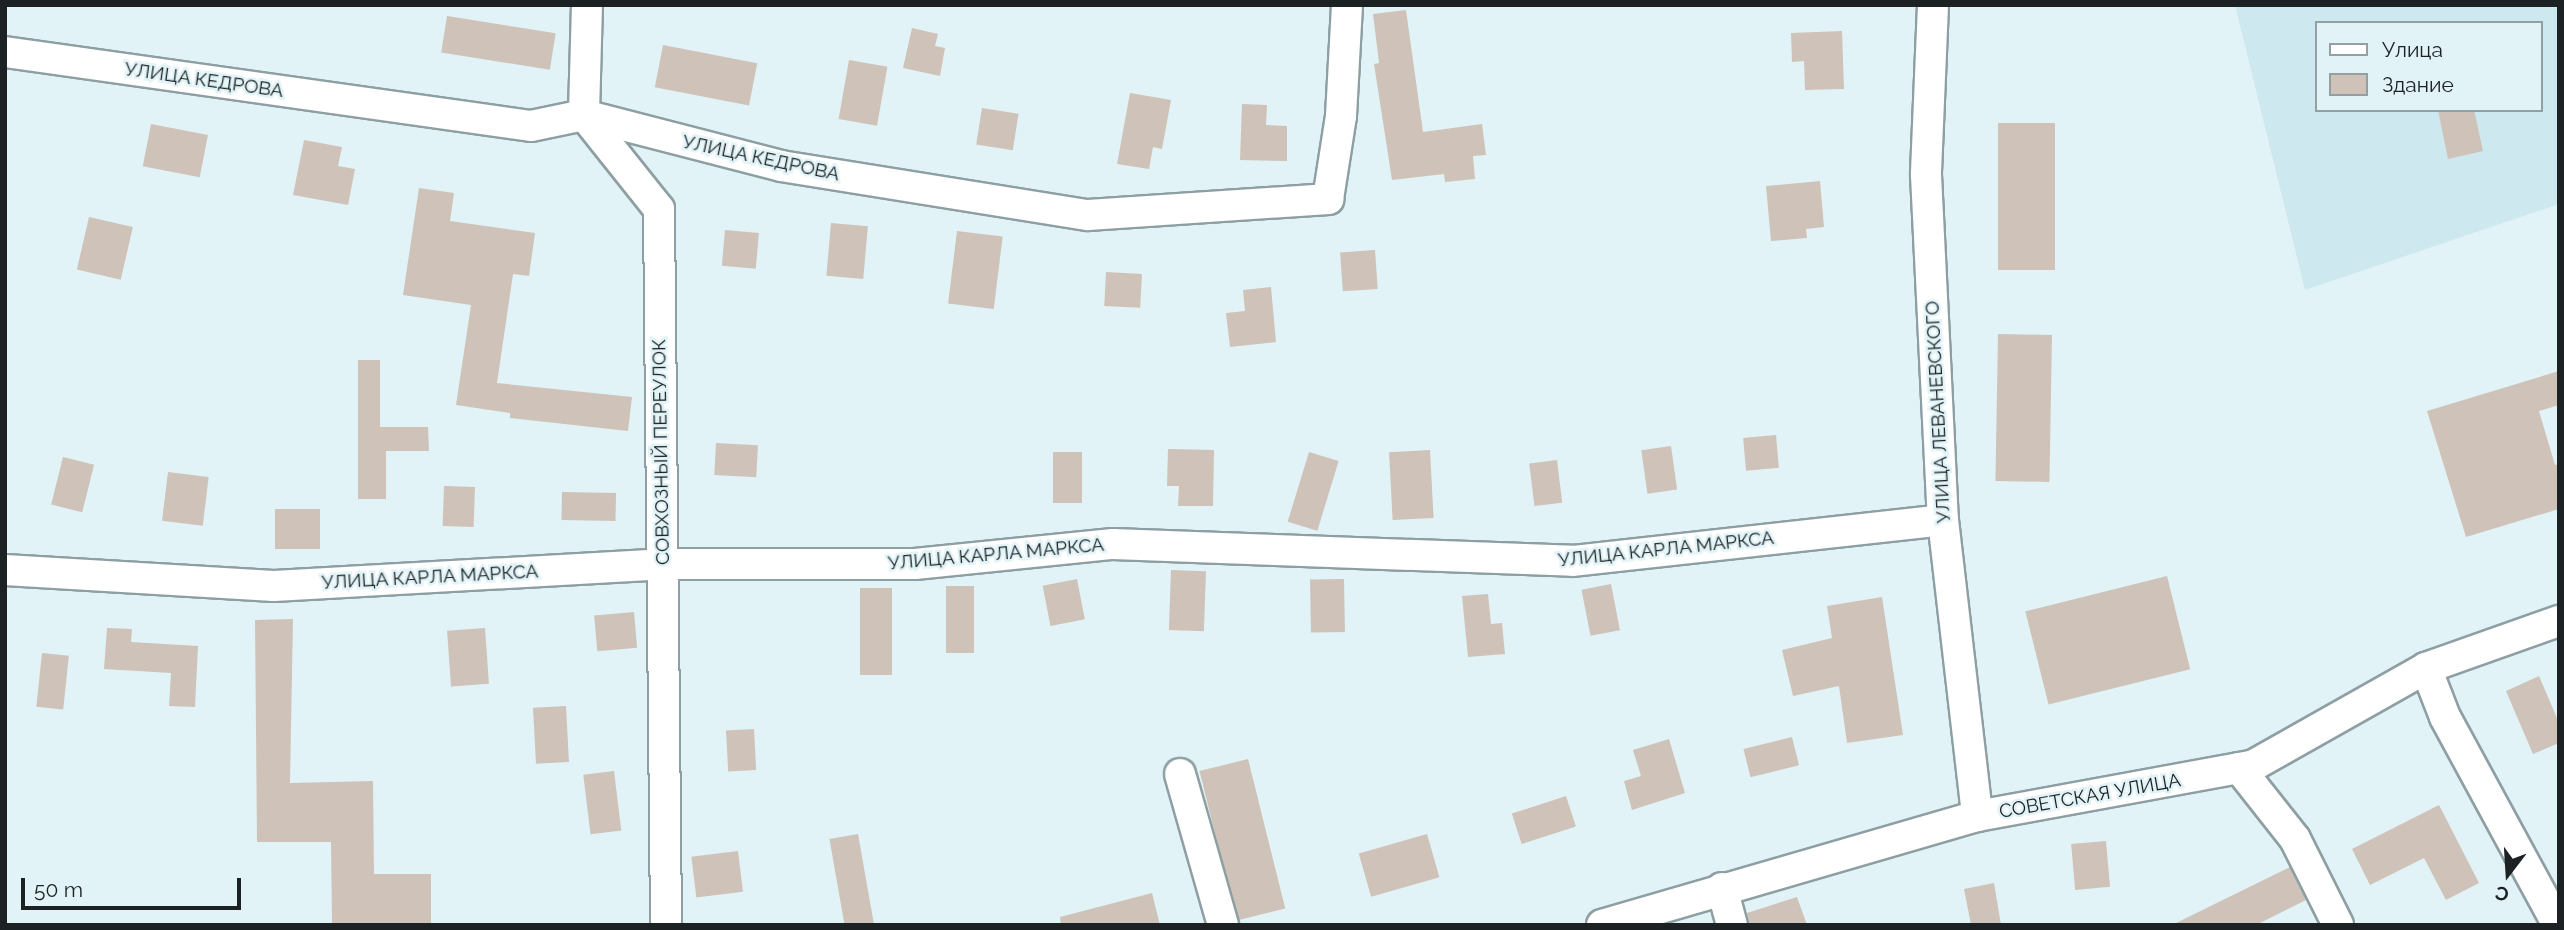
<!DOCTYPE html>
<meta charset="utf-8">
<style>
body{margin:0}
#map{position:relative;width:2564px;height:930px;overflow:hidden;background:#e1f3f7;font-family:Raleway,sans-serif}
div>[style]{position:absolute}
.built>*{inset:0;background:#cde8ef}
.building>*{inset:0;background:#cfc2b8;transform-origin:0 0}
.roads{filter:drop-shadow(2px 0 #8e9fa3) drop-shadow(-2px 0 #8e9fa3) drop-shadow(0 2px #8e9fa3) drop-shadow(0 -2px #8e9fa3)}
.minor>*{height:30px;margin:-15px;padding:0 15px;transform-origin:15px;border-radius:15px;background:#fff}
span{translate:-50% -50%;white-space:nowrap;text-align:center;line-height:1.15;-webkit-text-stroke:5px #e1f3f7;paint-order:stroke}
.street-label{font-size:19px;color:#1c2224}
.frame{position:absolute;inset:0;border:7px solid #1c2224;pointer-events:none}
.legend{position:absolute;left:2315px;top:21px;width:228px;height:91px;box-sizing:border-box;background:#e1f3f7;border:2px solid #929fa3;margin:0;padding:9px 12px;list-style:none;font-size:21px;color:#1c2224}
.legend li{display:flex;align-items:center;gap:14px;height:35px}
.legend b{width:35px;border:2px solid #929fa3}
.north{position:absolute;left:2473px;top:839px;width:70px;height:70px;-webkit-text-stroke:5px #e1f3f7;paint-order:stroke;rotate:197deg;font-size:19px;font-weight:700;line-height:28px;text-align:center;color:#1c2224}
.north::after{content:'';display:block;margin:auto;width:24px;height:32px;background:#1c2224;clip-path:polygon(50% 0,100% 100%,50% 72%,0 100%)}
.scale{position:absolute;left:21px;top:878px;width:220px;height:32px;box-sizing:border-box;border:4px solid #1c2224;border-top:0;padding-left:9px;font-size:21px;line-height:24px;white-space:nowrap;color:#1c2224;-webkit-text-stroke:5px #e1f3f7;paint-order:stroke}
</style>
<div id="map">
<div class="built">
<i style="clip-path:polygon(evenodd,2235px 5px,2559px 5px,2559px 204px,2305px 290px,2235px 5px,2317px 23px,2541px 23px,2541px 110px,2317px 110px,2317px 23px)"></i>
</div>
<div class="building">
<i style="clip-path:polygon(1406px 10px,1423px 132px,1482px 124px,1486px 155px,1473px 156px,1475px 179px,1445px 182px,1444px 174px,1392px 180px,1374px 64px,1379px 63px,1373px 14px)"></i>
<i style="left:447px;top:16px;width:110px;height:37px;rotate:9deg"></i>
<i style="clip-path:polygon(912px 28px,938px 34px,935px 46px,945px 48px,940px 76px,903px 68px)"></i>
<i style="clip-path:polygon(1842px 31px,1844px 89px,1805px 90px,1804px 61px,1792px 62px,1791px 33px)"></i>
<i style="left:663px;top:45px;width:96px;height:43px;rotate:11deg"></i>
<i style="left:849px;top:60px;width:39px;height:60px;rotate:10deg"></i>
<i style="clip-path:polygon(1130px 93px,1171px 100px,1162px 149px,1153px 147px,1149px 169px,1117px 164px)"></i>
<i style="clip-path:polygon(1242px 104px,1267px 105px,1266px 125px,1287px 126px,1287px 161px,1240px 160px)"></i>
<i style="left:982px;top:108px;width:37px;height:37px;rotate:9deg"></i>
<i style="clip-path:polygon(2438px 110px,2474px 110px,2483px 151px,2448px 159px)"></i>
<i style="left:1998px;top:123px;width:57px;height:147px"></i>
<i style="left:151px;top:124px;width:58px;height:43px;rotate:11deg"></i>
<i style="clip-path:polygon(304px 140px,342px 147px,338px 166px,355px 169px,348px 205px,293px 195px)"></i>
<i style="clip-path:polygon(1820px 181px,1824px 227px,1806px 229px,1807px 238px,1771px 241px,1766px 186px)"></i>
<i style="clip-path:polygon(419px 188px,454px 193px,450px 221px,535px 233px,529px 276px,513px 274px,497px 383px,632px 397px,628px 431px,510px 418px,510px 413px,456px 405px,471px 305px,403px 295px)"></i>
<i style="left:89px;top:217px;width:45px;height:54px;rotate:13deg"></i>
<i style="left:831px;top:223px;width:37px;height:53px;rotate:5deg"></i>
<i style="left:725px;top:230px;width:34px;height:36px;rotate:5deg"></i>
<i style="left:957px;top:231px;width:46px;height:73px;rotate:7deg"></i>
<i style="left:1375px;top:250px;width:39px;height:35px;rotate:86deg"></i>
<i style="left:1106px;top:272px;width:36px;height:34px;rotate:3deg"></i>
<i style="clip-path:polygon(1271px 287px,1276px 342px,1230px 347px,1226px 313px,1245px 311px,1243px 290px)"></i>
<i style="left:1998px;top:334px;width:54px;height:147px;rotate:1deg"></i>
<i style="clip-path:polygon(358px 360px,380px 360px,380px 427px,428px 427px,429px 451px,386px 451px,386px 499px,358px 499px)"></i>
<i style="clip-path:polygon(2559px 371px,2559px 405px,2539px 411px,2555px 465px,2559px 464px,2559px 509px,2466px 537px,2427px 411px)"></i>
<i style="left:1776px;top:435px;width:33px;height:33px;rotate:85deg"></i>
<i style="left:716px;top:443px;width:42px;height:32px;rotate:3deg"></i>
<i style="left:1671px;top:446px;width:44px;height:30px;rotate:82deg"></i>
<i style="clip-path:polygon(1168px 449px,1214px 450px,1213px 506px,1178px 506px,1179px 486px,1167px 486px)"></i>
<i style="left:1430px;top:450px;width:68px;height:41px;rotate:87deg"></i>
<i style="left:1053px;top:452px;width:29px;height:51px"></i>
<i style="left:1309px;top:452px;width:31px;height:73px;rotate:17deg"></i>
<i style="left:63px;top:457px;width:32px;height:49px;rotate:14deg"></i>
<i style="left:1557px;top:460px;width:43px;height:28px;rotate:83deg"></i>
<i style="left:168px;top:472px;width:41px;height:49px;rotate:7deg"></i>
<i style="left:444px;top:486px;width:31px;height:40px;rotate:2deg"></i>
<i style="left:562px;top:492px;width:54px;height:28px;rotate:1deg"></i>
<i style="left:320px;top:509px;width:40px;height:45px;rotate:90deg"></i>
<i style="left:1171px;top:570px;width:35px;height:60px;rotate:2deg"></i>
<i style="left:2167px;top:576px;width:96px;height:146px;rotate:76deg"></i>
<i style="left:1077px;top:579px;width:41px;height:35px;rotate:79deg"></i>
<i style="left:1344px;top:579px;width:53px;height:34px;rotate:89deg"></i>
<i style="left:1611px;top:584px;width:47px;height:30px;rotate:79deg"></i>
<i style="left:974px;top:586px;width:67px;height:28px;rotate:90deg"></i>
<i style="left:860px;top:588px;width:32px;height:87px"></i>
<i style="clip-path:polygon(1488px 594px,1491px 624px,1502px 623px,1505px 654px,1468px 657px,1462px 596px)"></i>
<i style="clip-path:polygon(1882px 597px,1903px 735px,1847px 743px,1839px 686px,1793px 696px,1782px 650px,1832px 638px,1827px 606px)"></i>
<i style="left:634px;top:612px;width:36px;height:40px;rotate:85deg"></i>
<i style="clip-path:polygon(293px 619px,290px 783px,373px 781px,374px 874px,431px 874px,431px 924px,332px 925px,331px 842px,257px 842px,255px 620px)"></i>
<i style="clip-path:polygon(107px 628px,132px 629px,131px 642px,198px 646px,195px 707px,169px 706px,171px 673px,104px 669px)"></i>
<i style="left:485px;top:628px;width:56px;height:38px;rotate:86deg"></i>
<i style="left:42px;top:653px;width:27px;height:54px;rotate:6deg"></i>
<i style="clip-path:polygon(2539px 676px,2559px 723px,2559px 743px,2533px 754px,2506px 691px)"></i>
<i style="left:566px;top:706px;width:56px;height:33px;rotate:87deg"></i>
<i style="left:754px;top:729px;width:41px;height:28px;rotate:87deg"></i>
<i style="left:1792px;top:737px;width:29px;height:50px;rotate:76deg"></i>
<i style="clip-path:polygon(1669px 739px,1685px 793px,1632px 810px,1624px 781px,1641px 776px,1633px 750px)"></i>
<i style="left:1248px;top:759px;width:154px;height:50px;rotate:76deg"></i>
<i style="left:614px;top:771px;width:60px;height:31px;rotate:83deg"></i>
<i style="left:1566px;top:796px;width:32px;height:57px;rotate:72deg"></i>
<i style="clip-path:polygon(2439px 805px,2479px 883px,2446px 900px,2424px 858px,2370px 885px,2352px 849px)"></i>
<i style="left:858px;top:834px;width:92px;height:29px;rotate:80deg"></i>
<i style="left:1427px;top:834px;width:45px;height:71px;rotate:74deg"></i>
<i style="left:2106px;top:841px;width:46px;height:35px;rotate:85deg"></i>
<i style="left:738px;top:851px;width:41px;height:47px;rotate:83deg"></i>
<i style="clip-path:polygon(2290px 867px,2306px 900px,2256px 925px,2172px 925px)"></i>
<i style="clip-path:polygon(1994px 883px,2001px 925px,1971px 925px,1964px 889px)"></i>
<i style="clip-path:polygon(1152px 893px,1160px 925px,1061px 925px,1060px 917px)"></i>
<i style="clip-path:polygon(1797px 897px,1807px 925px,1749px 925px,1747px 913px)"></i>
</div>
<div class="roads">
<div class="minor">
<i style="left:587px;top:5px;width:110px;rotate:91.6deg"></i>
<i style="left:584px;top:115px;width:120px;rotate:51.4deg"></i>
<i style="left:659px;top:209px;width:716px;rotate:89.44deg"></i>
<i style="left:1933px;top:5px;width:170px;rotate:92.4deg"></i>
<i style="left:1926px;top:175px;width:345px;rotate:87.2deg"></i>
<i style="left:1943px;top:520px;width:298px;rotate:83.4deg"></i>
<i style="left:5px;top:52px;width:531px;rotate:8.01deg"></i>
<i style="left:531px;top:126px;width:54px;rotate:-11.7deg"></i>
<i style="left:584px;top:115px;width:203px;rotate:14.5deg"></i>
<i style="left:781px;top:166px;width:311px;rotate:9.1deg"></i>
<i style="left:1088px;top:215px;width:241px;rotate:-3.8deg"></i>
<i style="left:1328px;top:199px;width:84px;rotate:-81.1deg"></i>
<i style="left:1341px;top:116px;width:111px;rotate:-86.9deg"></i>
<i style="left:5px;top:570px;width:269px;rotate:3.4deg"></i>
<i style="left:274px;top:586px;width:389px;rotate:-3.2deg"></i>
<i style="left:662px;top:564px;width:253px"></i>
<i style="left:915px;top:564px;width:199px;rotate:-5.8deg"></i>
<i style="left:1113px;top:544px;width:460px;rotate:2.1deg"></i>
<i style="left:1573px;top:561px;width:372px;rotate:-6.3deg"></i>
<i style="left:2426px;top:668px;width:53px;rotate:68.8deg"></i>
<i style="left:2445px;top:717px;width:237px;rotate:61.5deg"></i>
<i style="left:2239px;top:768px;width:90px;rotate:51.7deg"></i>
<i style="left:2295px;top:839px;width:96px;rotate:63.4deg"></i>
<i style="left:1180px;top:774px;width:157px;rotate:74.1deg"></i>
<i style="left:1722px;top:888px;width:38px;rotate:75deg"></i>
<i style="left:1602px;top:925px;width:391px;rotate:-16.2deg"></i>
<i style="left:1977px;top:816px;width:282px;rotate:-10.4deg"></i>
<i style="left:2254px;top:765px;width:197px;rotate:-29.4deg"></i>
<i style="left:2426px;top:668px;width:141px;rotate:-19.5deg"></i>
</div>
</div>
<div class="street-label">
<span style="left:204px;top:80px;rotate:8deg">УЛИЦА КЕДРОВА</span>
<span style="left:761px;top:158px;rotate:12deg">УЛИЦА КЕДРОВА</span>
<span style="left:1938px;top:412px;rotate:-93deg">УЛИЦА ЛЕВАНЕВСКОГО</span>
<span style="left:661px;top:452px;rotate:-91deg">СОВХОЗНЫЙ ПЕРЕУЛОК</span>
<span style="left:1666px;top:549px;rotate:-6deg">УЛИЦА КАРЛА МАРКСА</span>
<span style="left:996px;top:554px;rotate:-5deg">УЛИЦА КАРЛА МАРКСА</span>
<span style="left:430px;top:577px;rotate:-3deg">УЛИЦА КАРЛА МАРКСА</span>
<span style="left:2090px;top:796px;rotate:-10deg">СОВЕТСКАЯ УЛИЦА</span>
</div>
<div class="frame"></div>
<ul class="legend">
<li><b style="height:9px;background:#fff"></b>Улица</li>
<li><b style="height:19px;background:#cfc2b8"></b>Здание</li>
</ul>
<div class="north">С</div>
<div class="scale">50 m</div>
</div>
